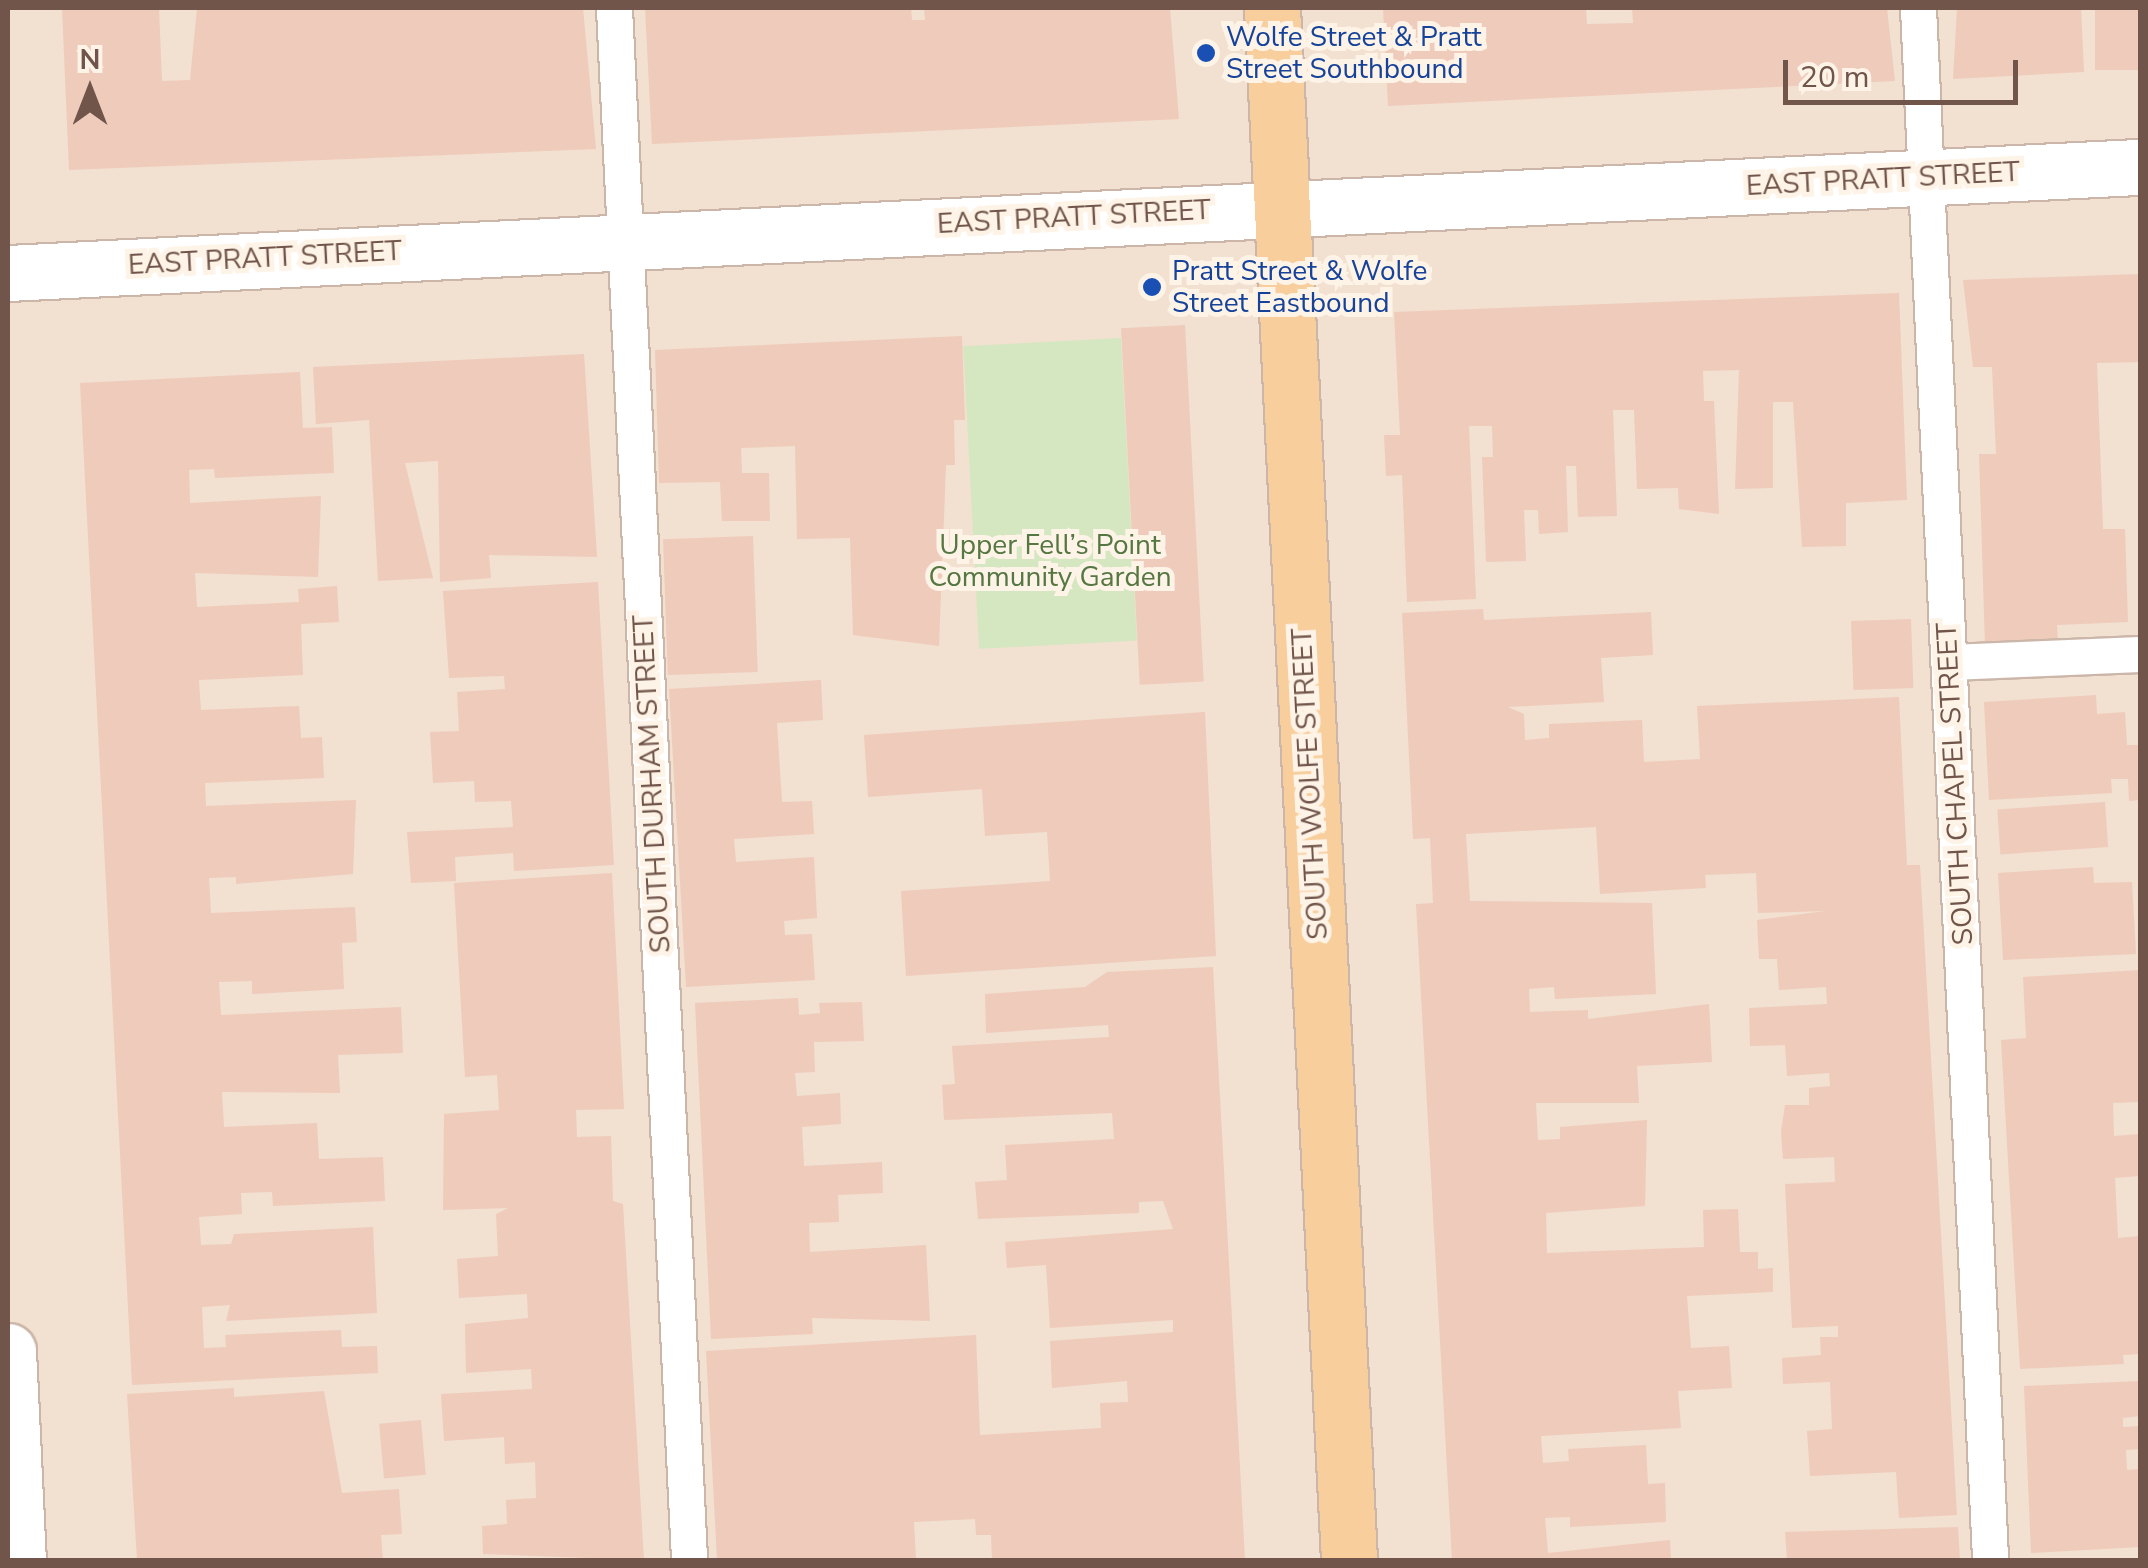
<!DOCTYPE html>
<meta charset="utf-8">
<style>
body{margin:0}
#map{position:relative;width:2148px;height:1568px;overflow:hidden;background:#fbefe2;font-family:"Nunito Sans",sans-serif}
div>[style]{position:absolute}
.residential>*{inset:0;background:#f2e0d0;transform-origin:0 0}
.green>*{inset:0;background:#d4e7c1;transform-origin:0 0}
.building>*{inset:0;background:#efcbbb;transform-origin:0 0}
.roads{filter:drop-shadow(2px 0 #cbb6a9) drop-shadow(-2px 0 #cbb6a9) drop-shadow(0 2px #cbb6a9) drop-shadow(0 -2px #cbb6a9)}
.service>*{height:35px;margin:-17.5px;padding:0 17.5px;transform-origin:17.5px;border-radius:17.5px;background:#fff}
.minor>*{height:55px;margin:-27.5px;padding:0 27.5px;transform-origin:27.5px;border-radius:27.5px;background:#fff}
.secondary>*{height:55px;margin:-27.5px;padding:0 27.5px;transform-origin:27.5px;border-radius:27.5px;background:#fff}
.primary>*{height:55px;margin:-27.5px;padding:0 27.5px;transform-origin:27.5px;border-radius:27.5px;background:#f7ce9c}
.dots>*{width:28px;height:28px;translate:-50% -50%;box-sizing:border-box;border:5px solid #fef3e7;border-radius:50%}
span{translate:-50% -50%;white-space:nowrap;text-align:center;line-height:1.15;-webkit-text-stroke:10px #fef3e7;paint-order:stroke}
.transit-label{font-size:28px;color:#164399}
.left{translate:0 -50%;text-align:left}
.street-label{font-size:28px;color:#71554a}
.park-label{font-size:28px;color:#557742}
.frame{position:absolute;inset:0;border:10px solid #71554a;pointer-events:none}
.north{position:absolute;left:40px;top:40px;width:100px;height:100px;-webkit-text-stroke:8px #fef3e7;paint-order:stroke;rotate:0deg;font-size:28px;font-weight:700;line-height:40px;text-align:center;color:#71554a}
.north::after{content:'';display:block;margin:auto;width:35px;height:45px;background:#71554a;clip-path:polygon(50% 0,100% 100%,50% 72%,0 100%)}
.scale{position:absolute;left:1783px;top:60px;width:235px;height:45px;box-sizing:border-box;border:5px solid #71554a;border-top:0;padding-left:12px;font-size:30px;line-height:35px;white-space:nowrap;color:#71554a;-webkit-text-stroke:8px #fef3e7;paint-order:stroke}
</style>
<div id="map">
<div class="residential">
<i style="left:8px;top:8px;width:2132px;height:1552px"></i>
</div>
<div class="green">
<i style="left:1121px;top:338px;width:303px;height:158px;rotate:87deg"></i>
</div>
<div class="building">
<i style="clip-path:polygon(62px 8px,159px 8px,162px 81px,190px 80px,197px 8px,583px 8px,596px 149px,69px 170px)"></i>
<i style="clip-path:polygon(645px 8px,911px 8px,912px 20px,925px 20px,924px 8px,1170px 8px,1179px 119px,652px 144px)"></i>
<i style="clip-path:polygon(1383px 8px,1586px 8px,1587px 24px,1633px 23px,1632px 8px,1887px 8px,1895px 81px,1388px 106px)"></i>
<i style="clip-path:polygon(1957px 8px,2081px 8px,2084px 72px,1953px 79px)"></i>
<i style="left:2095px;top:8px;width:45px;height:62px"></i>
<i style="clip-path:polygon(2140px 274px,2140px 362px,2097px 363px,2103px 529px,2125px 529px,2128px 622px,2057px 625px,2058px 642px,1985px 645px,1979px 454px,1996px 454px,1992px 367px,1973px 367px,1963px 280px)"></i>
<i style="clip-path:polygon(1899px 293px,1907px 500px,1846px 503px,1846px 546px,1802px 547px,1793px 402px,1773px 402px,1773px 488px,1735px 489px,1739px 370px,1703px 371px,1704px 401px,1714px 401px,1719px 514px,1679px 509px,1678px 488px,1637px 489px,1634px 410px,1613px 410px,1617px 516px,1578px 517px,1576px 466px,1566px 466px,1568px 532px,1539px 534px,1538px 510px,1524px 510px,1526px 561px,1486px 562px,1482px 457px,1493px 457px,1492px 426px,1469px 426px,1476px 599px,1407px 602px,1402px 475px,1386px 476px,1384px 435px,1400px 435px,1394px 312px)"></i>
<i style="left:1185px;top:325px;width:357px;height:64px;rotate:87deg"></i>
<i style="clip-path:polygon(962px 336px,965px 420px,954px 420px,955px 465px,946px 465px,939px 646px,853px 635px,850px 538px,797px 539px,795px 446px,741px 448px,742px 473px,769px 473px,770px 521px,722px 521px,720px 482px,659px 483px,655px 350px)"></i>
<i style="clip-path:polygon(584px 354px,597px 557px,489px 555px,491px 578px,440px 582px,438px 461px,405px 463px,433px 578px,378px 581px,369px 420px,316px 424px,313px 367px)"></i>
<i style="clip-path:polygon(300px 372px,303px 428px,332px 427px,334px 473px,215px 478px,214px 469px,189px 470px,190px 503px,321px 496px,318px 577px,195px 573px,197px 607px,299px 602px,298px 589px,337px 586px,339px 622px,301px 624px,303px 675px,199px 680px,200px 697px,201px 710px,299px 706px,301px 738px,322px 737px,324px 778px,205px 783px,206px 806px,356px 800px,353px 874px,236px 884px,236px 877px,209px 878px,211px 913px,355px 907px,357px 942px,342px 943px,344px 989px,252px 994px,252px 981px,219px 982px,221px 1015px,401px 1007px,403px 1053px,338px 1055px,340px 1093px,222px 1092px,224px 1127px,317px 1123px,319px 1159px,383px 1157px,385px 1201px,273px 1206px,272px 1192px,241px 1193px,242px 1214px,199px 1217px,201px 1245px,231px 1244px,234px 1234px,373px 1227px,377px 1313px,226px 1321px,230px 1305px,202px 1307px,204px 1348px,226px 1347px,225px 1335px,341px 1330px,342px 1347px,377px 1346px,378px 1373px,132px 1385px,80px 383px)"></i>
<i style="left:753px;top:536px;width:136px;height:90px;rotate:88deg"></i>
<i style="clip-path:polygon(598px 582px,614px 865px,514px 871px,513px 853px,455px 857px,456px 881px,411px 883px,407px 832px,513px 827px,511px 801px,475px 802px,474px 781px,433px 783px,430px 732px,459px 731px,457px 692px,505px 689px,504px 676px,449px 678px,443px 591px)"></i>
<i style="clip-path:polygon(1483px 609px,1484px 620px,1651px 612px,1653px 655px,1601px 658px,1604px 702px,1508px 707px,1524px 714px,1525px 740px,1549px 738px,1549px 724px,1642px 720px,1644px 762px,1700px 759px,1697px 706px,1899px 697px,1907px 865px,1920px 865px,1957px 1515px,1899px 1518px,1896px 1472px,1810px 1476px,1807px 1431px,1832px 1429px,1830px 1382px,1783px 1384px,1782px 1358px,1821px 1355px,1820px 1337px,1838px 1337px,1838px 1326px,1792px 1328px,1785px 1184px,1835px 1182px,1834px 1157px,1783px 1159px,1781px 1132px,1785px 1105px,1809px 1105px,1809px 1088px,1830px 1086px,1829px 1073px,1787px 1076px,1785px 1045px,1750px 1046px,1749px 1008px,1827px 1004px,1826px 987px,1779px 990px,1777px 959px,1759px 959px,1757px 920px,1825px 911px,1758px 913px,1756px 873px,1705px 875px,1706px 888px,1600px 894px,1596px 827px,1466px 834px,1470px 901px,1652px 903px,1656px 994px,1555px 999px,1554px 987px,1529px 989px,1530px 1012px,1588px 1010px,1588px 1019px,1709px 1004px,1712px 1062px,1637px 1066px,1639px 1103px,1536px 1103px,1538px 1140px,1560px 1139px,1560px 1127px,1647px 1120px,1645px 1206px,1546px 1213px,1547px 1253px,1704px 1247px,1703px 1210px,1738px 1209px,1740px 1252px,1758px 1252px,1758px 1269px,1773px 1268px,1773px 1292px,1687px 1296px,1691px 1348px,1729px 1346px,1732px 1388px,1678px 1391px,1681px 1428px,1541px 1436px,1543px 1463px,1569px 1461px,1568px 1449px,1646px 1445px,1648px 1484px,1665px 1483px,1666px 1522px,1570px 1527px,1570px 1517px,1545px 1518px,1548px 1553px,1670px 1540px,1671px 1560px,1452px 1560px,1416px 904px,1433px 903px,1430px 838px,1413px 839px,1402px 613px)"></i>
<i style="left:1911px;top:619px;width:69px;height:60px;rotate:88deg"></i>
<i style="clip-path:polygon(821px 680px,823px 720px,777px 723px,782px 802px,812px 801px,814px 834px,734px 839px,736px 862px,814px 857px,817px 918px,784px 921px,785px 935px,812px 934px,815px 980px,686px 987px,669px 689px)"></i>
<i style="clip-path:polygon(2096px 695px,2097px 714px,2125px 712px,2127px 745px,2140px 745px,2140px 800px,2129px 801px,2128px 779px,2111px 779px,2112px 793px,1989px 800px,1984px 702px)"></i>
<i style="clip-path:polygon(1205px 712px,1216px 956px,906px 976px,901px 891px,1050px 881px,1047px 832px,985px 836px,982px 789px,868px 797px,864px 735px)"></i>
<i style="left:2105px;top:802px;width:45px;height:108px;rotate:86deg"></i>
<i style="clip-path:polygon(2093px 867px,2094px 883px,2132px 882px,2136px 954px,2003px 960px,1998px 873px)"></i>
<i style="clip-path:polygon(612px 873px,624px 1109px,576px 1110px,577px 1137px,611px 1136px,613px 1201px,623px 1204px,644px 1560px,483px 1554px,482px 1526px,507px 1524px,506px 1500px,536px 1498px,535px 1462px,505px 1464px,504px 1437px,444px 1441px,441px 1394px,532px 1389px,531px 1369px,466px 1373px,465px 1324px,528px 1318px,527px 1294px,459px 1298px,457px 1259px,498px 1256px,496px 1214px,508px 1208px,443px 1210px,444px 1114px,499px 1110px,497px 1075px,465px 1077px,454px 883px)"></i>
<i style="clip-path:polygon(1213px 967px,1245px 1560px,992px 1560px,991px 1535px,976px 1535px,975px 1519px,914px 1522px,916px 1560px,717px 1560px,706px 1351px,976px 1335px,980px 1435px,1101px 1428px,1100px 1403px,1128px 1402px,1127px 1381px,1052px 1388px,1050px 1341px,1173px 1332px,1173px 1320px,1050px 1328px,1046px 1265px,1007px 1268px,1005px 1242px,1173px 1229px,1163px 1201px,1139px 1202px,1139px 1213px,978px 1219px,975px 1182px,1007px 1180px,1005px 1145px,1114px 1139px,1112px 1113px,944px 1120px,942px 1085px,955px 1084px,952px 1046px,1109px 1037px,1108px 1025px,986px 1033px,985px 994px,1085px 987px,1107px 972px)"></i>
<i style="clip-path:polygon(2140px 970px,2140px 1102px,2113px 1103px,2114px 1136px,2140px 1134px,2140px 1176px,2115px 1178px,2118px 1238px,2140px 1236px,2140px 1354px,2123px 1355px,2124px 1364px,2020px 1369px,2001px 1040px,2026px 1038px,2023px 977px)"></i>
<i style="clip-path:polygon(798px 998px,799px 1015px,820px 1013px,819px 1003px,862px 1002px,864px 1041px,814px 1042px,815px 1072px,795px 1073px,797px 1096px,840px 1093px,841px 1124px,802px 1127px,804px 1166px,882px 1162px,883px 1193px,838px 1195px,839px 1222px,809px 1223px,810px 1252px,926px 1245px,930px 1321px,812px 1318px,813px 1334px,711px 1339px,695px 1003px)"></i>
<i style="clip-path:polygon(2140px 1381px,2140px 1416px,2123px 1418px,2123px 1427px,2140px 1426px,2140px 1449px,2126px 1450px,2127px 1470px,2140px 1469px,2140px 1547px,2031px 1553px,2024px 1386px)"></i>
<i style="clip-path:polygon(234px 1388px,234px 1397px,324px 1391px,342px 1493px,399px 1489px,402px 1534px,381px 1535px,383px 1560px,137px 1560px,127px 1394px)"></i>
<i style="left:421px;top:1420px;width:55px;height:42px;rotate:85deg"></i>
<i style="clip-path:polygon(1958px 1527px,1960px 1560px,1787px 1560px,1785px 1532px)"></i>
</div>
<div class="roads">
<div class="service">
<i style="left:614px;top:8px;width:1554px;rotate:87.23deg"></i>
<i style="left:1918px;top:8px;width:1554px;rotate:87.34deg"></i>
<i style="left:1950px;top:662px;width:190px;rotate:-2.4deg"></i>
</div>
<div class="minor">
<i style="left:8px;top:1351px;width:209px;rotate:87.3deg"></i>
</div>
<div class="secondary">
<i style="left:8px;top:273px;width:2135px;rotate:-2.85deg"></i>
</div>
<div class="primary">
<i style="left:1272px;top:8px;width:1554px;rotate:87.16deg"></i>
</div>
</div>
<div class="dots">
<i style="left:1206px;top:53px;background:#1a4fb4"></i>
<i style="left:1152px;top:287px;background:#1a4fb4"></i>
</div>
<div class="transit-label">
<span class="left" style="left:1226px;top:53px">Wolfe Street &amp; Pratt<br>Street Southbound</span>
<span class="left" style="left:1172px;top:287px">Pratt Street &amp; Wolfe<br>Street Eastbound</span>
</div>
<div class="street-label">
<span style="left:1883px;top:179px;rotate:-3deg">EAST PRATT STREET</span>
<span style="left:1074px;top:217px;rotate:-3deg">EAST PRATT STREET</span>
<span style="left:265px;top:258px;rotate:-3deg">EAST PRATT STREET</span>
<span style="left:652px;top:784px;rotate:-93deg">SOUTH DURHAM STREET</span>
<span style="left:1310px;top:784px;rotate:-93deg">SOUTH WOLFE STREET</span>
<span style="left:1955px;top:784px;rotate:-93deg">SOUTH CHAPEL STREET</span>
</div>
<div class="park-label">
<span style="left:1050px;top:561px">Upper Fell’s Point<br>Community Garden</span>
</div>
<div class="frame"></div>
<div class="north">N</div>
<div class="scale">20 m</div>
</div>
